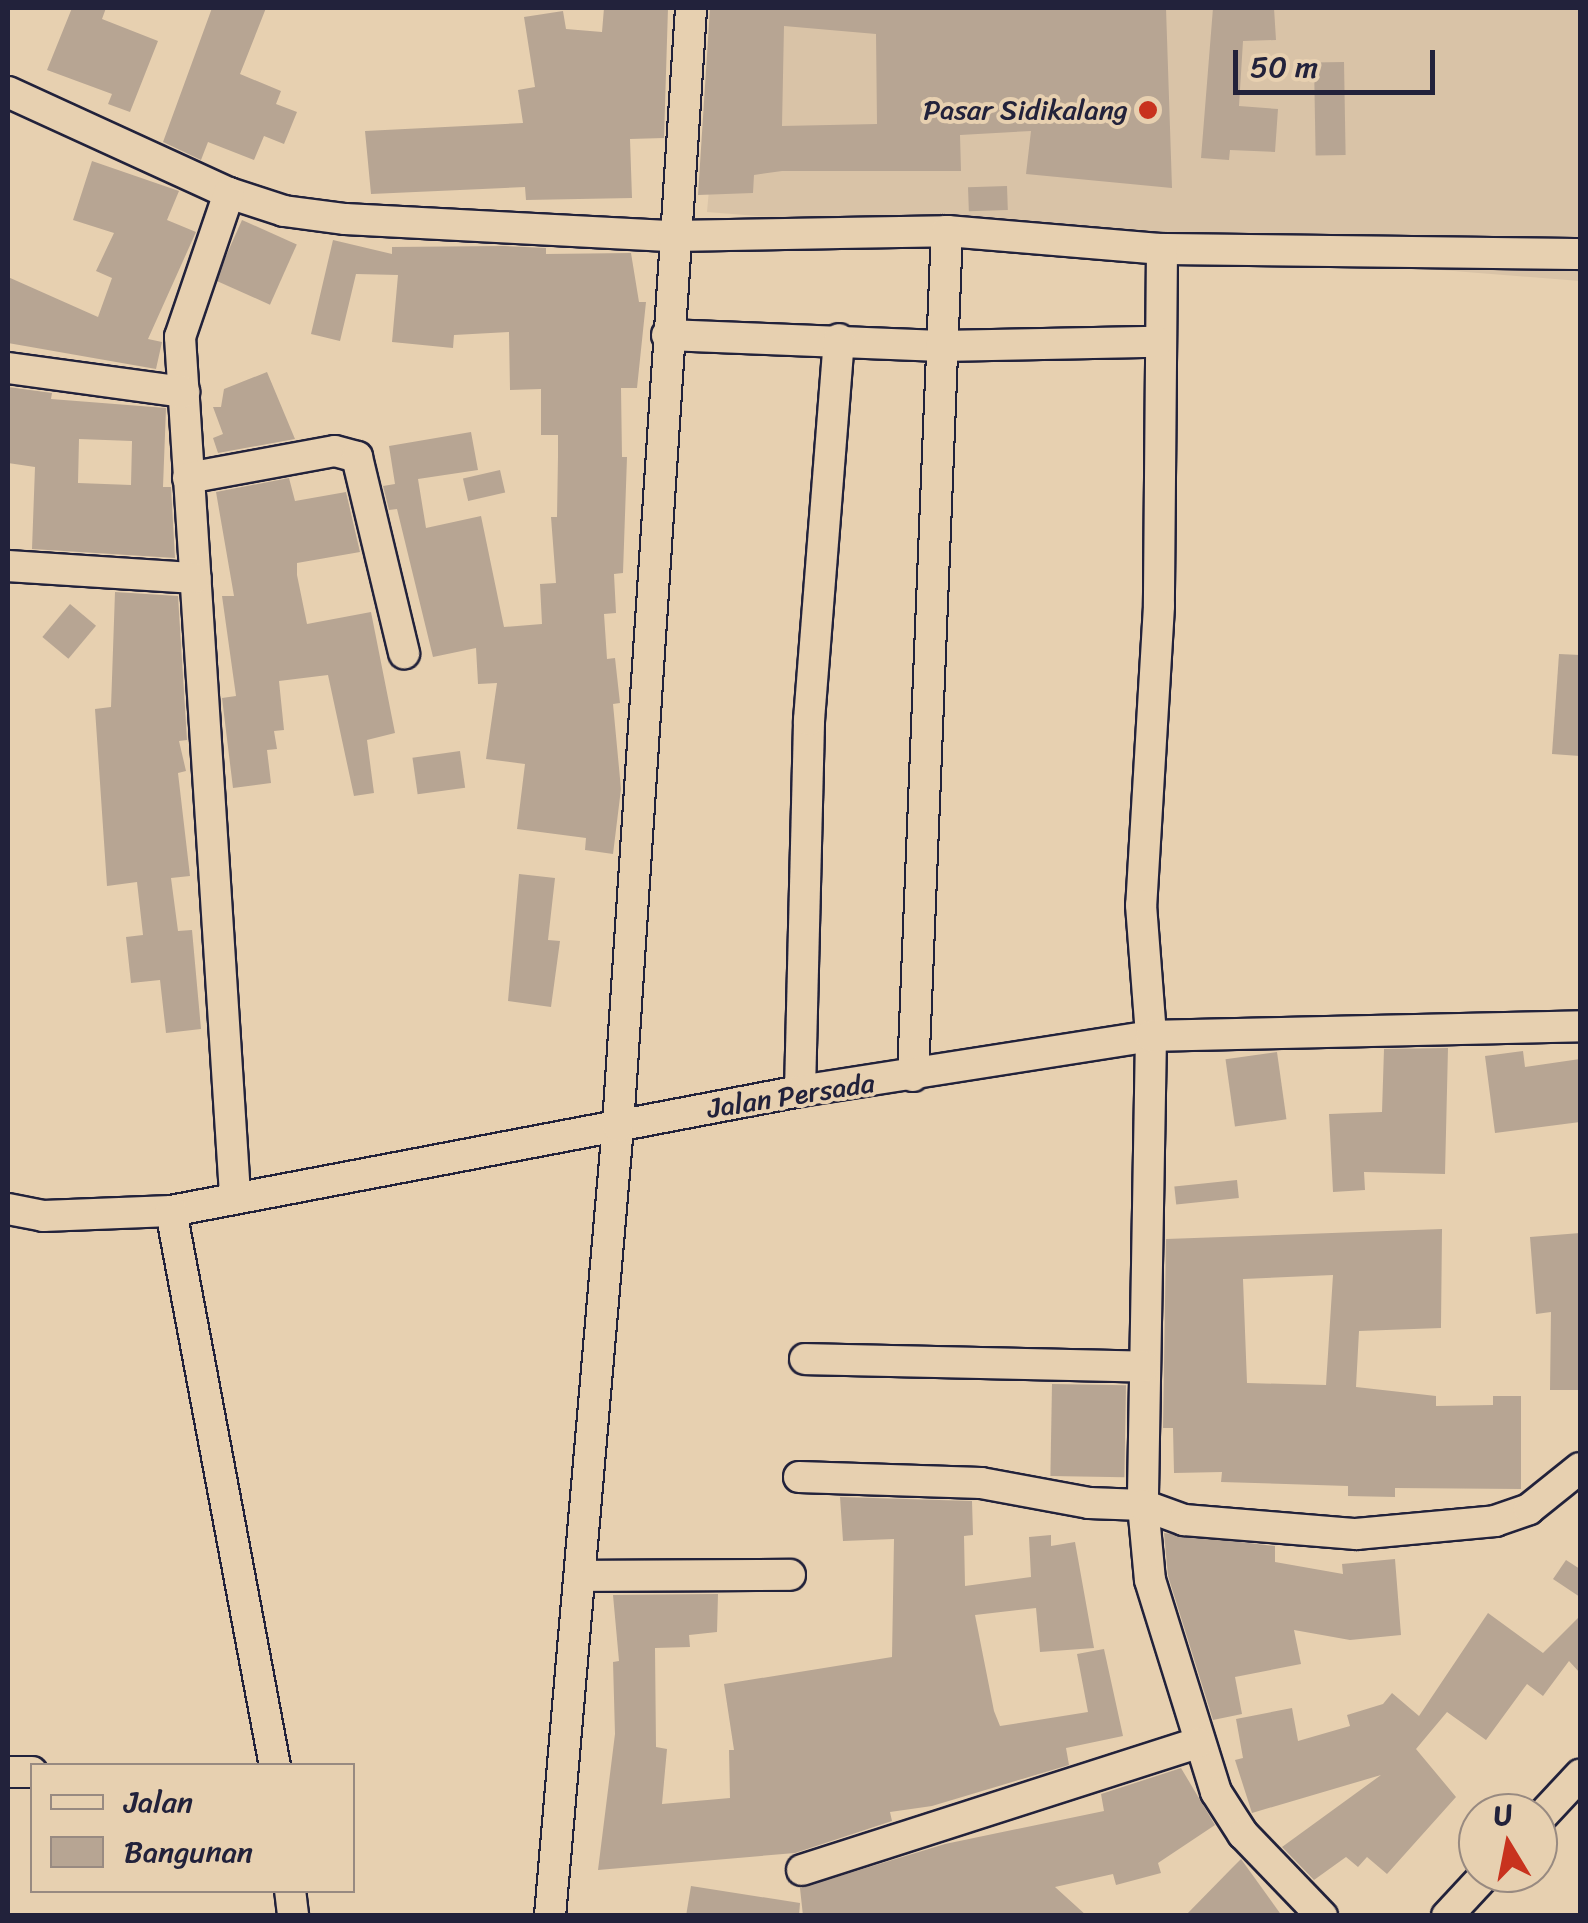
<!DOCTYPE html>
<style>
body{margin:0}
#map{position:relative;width:1588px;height:1923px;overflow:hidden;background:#e7d0b0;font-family:Sriracha,sans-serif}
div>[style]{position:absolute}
.built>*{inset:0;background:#d9c3a7}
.building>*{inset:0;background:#b7a593;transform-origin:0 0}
.roads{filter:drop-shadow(2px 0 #22223b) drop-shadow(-2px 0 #22223b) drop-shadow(0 2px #22223b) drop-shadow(0 -2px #22223b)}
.minor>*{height:30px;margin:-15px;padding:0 15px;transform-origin:15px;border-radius:15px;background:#e7d0b0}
.dots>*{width:28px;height:28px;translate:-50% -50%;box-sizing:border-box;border:5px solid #e7d0b0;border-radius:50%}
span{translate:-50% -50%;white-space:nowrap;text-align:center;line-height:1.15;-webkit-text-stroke:8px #e7d0b0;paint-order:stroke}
.poi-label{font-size:28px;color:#22223b}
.right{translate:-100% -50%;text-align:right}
.street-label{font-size:28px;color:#22223b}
.frame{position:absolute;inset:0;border:10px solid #22223b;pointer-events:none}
.legend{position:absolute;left:30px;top:1763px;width:325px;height:130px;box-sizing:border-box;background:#e7d0b0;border:2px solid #988a81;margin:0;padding:12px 18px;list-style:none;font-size:30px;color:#22223b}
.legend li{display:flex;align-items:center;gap:20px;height:50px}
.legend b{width:50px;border:2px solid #988a81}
.north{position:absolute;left:1458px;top:1793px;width:100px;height:100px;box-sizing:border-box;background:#e7d0b0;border:2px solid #988a81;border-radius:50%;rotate:350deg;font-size:28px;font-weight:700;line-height:40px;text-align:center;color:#22223b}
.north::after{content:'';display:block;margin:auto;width:35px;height:45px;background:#c8321e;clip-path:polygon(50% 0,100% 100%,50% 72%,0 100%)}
.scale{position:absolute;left:1233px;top:50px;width:202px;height:45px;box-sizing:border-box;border:5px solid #22223b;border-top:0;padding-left:12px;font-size:30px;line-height:35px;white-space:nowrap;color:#22223b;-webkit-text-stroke:8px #e7d0b0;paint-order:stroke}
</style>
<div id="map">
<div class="built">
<i style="clip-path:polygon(725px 8px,1580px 8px,1580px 281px,707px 212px)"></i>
</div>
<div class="building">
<i style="clip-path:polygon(72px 8px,106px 8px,102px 19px,158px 41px,130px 112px,108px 104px,112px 94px,47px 70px)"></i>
<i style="clip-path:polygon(212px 8px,266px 8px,240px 74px,281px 91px,276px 104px,297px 112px,284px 144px,264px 136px,254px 160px,208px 142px,201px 160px,163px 142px)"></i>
<i style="clip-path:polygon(604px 8px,668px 8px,664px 138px,630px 139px,632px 198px,526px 200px,525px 187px,371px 194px,365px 131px,523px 123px,518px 90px,535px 87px,524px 17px,563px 11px,566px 29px,602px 32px)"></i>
<i style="clip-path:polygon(evenodd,710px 8px,1166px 8px,1172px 188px,1026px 174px,1031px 131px,960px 135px,961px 171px,782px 171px,754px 175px,753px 193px,698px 195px,710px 8px,784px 26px,876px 34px,877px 124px,782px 126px,784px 26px)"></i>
<i style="clip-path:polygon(1213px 8px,1274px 8px,1276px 40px,1243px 41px,1239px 106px,1278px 109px,1275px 152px,1230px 150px,1229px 160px,1201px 158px)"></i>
<i style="left:1344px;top:62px;width:93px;height:30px;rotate:89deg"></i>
<i style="clip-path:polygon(92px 161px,179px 191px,167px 220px,196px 232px,148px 339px,162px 342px,156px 369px,8px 343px,8px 277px,98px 317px,112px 278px,96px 271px,114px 233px,73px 220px)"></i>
<i style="left:1007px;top:186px;width:24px;height:39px;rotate:88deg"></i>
<i style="left:242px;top:220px;width:60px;height:66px;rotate:24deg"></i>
<i style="clip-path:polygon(333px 240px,392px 254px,392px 247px,504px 246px,546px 248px,546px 254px,631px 253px,639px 302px,646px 302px,637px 388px,621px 388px,622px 457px,627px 457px,623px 573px,614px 574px,616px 613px,604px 614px,607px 659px,615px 658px,620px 703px,613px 704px,621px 789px,613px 854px,585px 850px,586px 838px,517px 829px,525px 764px,486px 759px,497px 683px,478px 684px,476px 648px,433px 657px,397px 509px,389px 510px,383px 486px,395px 484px,389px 446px,471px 432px,478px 470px,418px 479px,426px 528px,481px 516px,504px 627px,542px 624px,540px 584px,556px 583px,551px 517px,557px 517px,558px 456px,558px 435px,541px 435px,541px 389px,510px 390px,509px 332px,454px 335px,453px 348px,392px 342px,398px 275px,356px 274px,340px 341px,311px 334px)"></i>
<i style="clip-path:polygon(267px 372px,295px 439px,218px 453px,213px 438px,223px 434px,213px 407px,221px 407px,224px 389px)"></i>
<i style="clip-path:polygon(evenodd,8px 387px,52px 393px,51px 399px,166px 408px,163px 487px,171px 487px,175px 558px,32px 549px,35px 467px,8px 463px,8px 387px,79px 439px,132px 441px,131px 485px,78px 483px,79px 439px)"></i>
<i style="left:500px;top:470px;width:23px;height:38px;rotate:77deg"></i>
<i style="clip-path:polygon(289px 478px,295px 501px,346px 492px,360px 552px,297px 563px,297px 575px,307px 624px,371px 612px,395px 733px,367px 740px,374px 793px,354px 796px,328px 675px,279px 681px,284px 730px,274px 731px,277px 749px,267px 750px,271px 783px,233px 788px,222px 698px,236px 696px,222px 596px,234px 596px,216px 492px)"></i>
<i style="clip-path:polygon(115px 592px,178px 596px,187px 740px,179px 741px,186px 771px,178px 773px,190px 876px,171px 878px,178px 931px,192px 930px,201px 1029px,166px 1033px,160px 980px,131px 983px,126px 937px,143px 935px,137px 882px,107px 886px,95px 709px,111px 707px)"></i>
<i style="left:70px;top:604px;width:34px;height:43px;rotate:40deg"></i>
<i style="clip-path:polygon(1559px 654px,1580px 655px,1580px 756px,1552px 754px)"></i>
<i style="left:460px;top:751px;width:37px;height:48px;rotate:82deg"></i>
<i style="clip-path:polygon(519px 874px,555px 878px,548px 940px,560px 941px,551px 1007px,508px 1001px)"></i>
<i style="clip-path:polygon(1448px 1048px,1445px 1174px,1364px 1172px,1365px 1190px,1333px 1192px,1329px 1114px,1382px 1112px,1384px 1049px)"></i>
<i style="clip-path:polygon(1523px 1051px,1525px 1067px,1580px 1059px,1580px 1122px,1495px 1133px,1485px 1056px)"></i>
<i style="left:1277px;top:1052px;width:68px;height:52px;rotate:82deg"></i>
<i style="left:1237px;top:1180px;width:18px;height:63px;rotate:84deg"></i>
<i style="clip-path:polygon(evenodd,1442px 1229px,1441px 1328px,1359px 1331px,1356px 1387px,1436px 1396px,1436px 1406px,1493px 1405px,1493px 1396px,1521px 1396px,1521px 1489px,1395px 1488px,1395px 1497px,1348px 1496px,1348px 1486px,1221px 1482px,1222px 1472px,1174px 1473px,1173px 1428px,1163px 1428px,1166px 1239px,1442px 1229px,1333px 1275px,1326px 1385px,1247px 1383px,1243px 1279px,1333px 1275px)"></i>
<i style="clip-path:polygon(1580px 1233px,1580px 1390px,1550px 1390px,1551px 1312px,1536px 1314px,1530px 1237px)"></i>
<i style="left:1052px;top:1384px;width:74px;height:92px;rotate:1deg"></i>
<i style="clip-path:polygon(840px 1497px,972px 1501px,973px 1535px,964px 1536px,965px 1586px,1031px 1577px,1029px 1537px,1051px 1535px,1051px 1546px,1075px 1542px,1094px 1648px,1040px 1652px,1036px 1608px,975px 1615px,994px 1711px,1000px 1726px,1088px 1712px,1077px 1654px,1104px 1649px,1123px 1736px,1066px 1748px,1069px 1765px,932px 1806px,890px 1812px,892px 1821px,795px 1853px,598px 1870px,615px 1734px,613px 1662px,619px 1661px,613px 1595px,718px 1594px,717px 1632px,689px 1635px,690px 1647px,655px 1648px,656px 1747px,667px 1749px,662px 1804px,730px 1798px,729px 1750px,734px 1750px,724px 1684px,892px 1657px,894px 1539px,843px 1541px)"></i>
<i style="clip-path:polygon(1164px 1533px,1275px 1546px,1275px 1562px,1343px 1574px,1342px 1564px,1395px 1559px,1401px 1635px,1350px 1640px,1294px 1630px,1301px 1664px,1235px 1677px,1242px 1714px,1213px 1720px,1168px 1576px)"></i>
<i style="clip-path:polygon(1566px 1560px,1580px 1569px,1580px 1597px,1553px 1579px)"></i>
<i style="clip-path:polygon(1488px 1613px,1543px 1653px,1580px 1616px,1580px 1673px,1569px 1661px,1543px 1696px,1527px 1684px,1486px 1740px,1447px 1712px,1416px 1749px,1456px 1797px,1387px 1874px,1367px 1857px,1358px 1867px,1346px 1857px,1314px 1880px,1282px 1847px,1381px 1775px,1252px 1813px,1235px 1760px,1243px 1758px,1236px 1719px,1292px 1708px,1298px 1741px,1350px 1726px,1347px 1715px,1383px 1704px,1392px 1693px,1419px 1716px)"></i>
<i style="clip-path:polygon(1181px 1768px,1215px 1825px,1158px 1863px,1161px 1873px,1116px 1885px,1113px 1874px,1055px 1887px,1087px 1916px,803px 1916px,800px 1888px,945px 1844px,1104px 1811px,1101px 1794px)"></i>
<i style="clip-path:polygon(1241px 1859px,1282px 1916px,1185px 1916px,1233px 1867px)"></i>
<i style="clip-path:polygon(691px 1886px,800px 1903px,799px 1916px,686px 1916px)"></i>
</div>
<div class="roads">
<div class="minor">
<i style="left:8px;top:92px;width:243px;rotate:24.6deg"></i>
<i style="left:229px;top:193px;width:58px;rotate:18.1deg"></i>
<i style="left:284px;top:211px;width:62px;rotate:7.5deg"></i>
<i style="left:345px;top:219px;width:328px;rotate:3deg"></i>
<i style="left:673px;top:236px;width:274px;rotate:-1deg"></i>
<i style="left:947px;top:231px;width:216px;rotate:4.8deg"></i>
<i style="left:1162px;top:249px;width:418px;rotate:0.7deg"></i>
<i style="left:229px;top:193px;width:152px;rotate:108.8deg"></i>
<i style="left:180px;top:337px;width:860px;rotate:86.33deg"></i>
<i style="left:1162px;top:249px;width:357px;rotate:90.5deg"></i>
<i style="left:1159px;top:606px;width:300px;rotate:93.4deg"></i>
<i style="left:1141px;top:905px;width:131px;rotate:85.6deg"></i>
<i style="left:1151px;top:1036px;width:469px;rotate:91deg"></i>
<i style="left:1143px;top:1505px;width:75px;rotate:84.7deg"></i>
<i style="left:1150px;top:1580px;width:222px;rotate:72.7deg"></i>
<i style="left:1216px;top:1792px;width:50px;rotate:57.3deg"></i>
<i style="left:1243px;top:1834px;width:114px;rotate:46.1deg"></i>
<i style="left:667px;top:335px;width:274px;rotate:2.3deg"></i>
<i style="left:941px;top:346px;width:216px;rotate:-1.1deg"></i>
<i style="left:8px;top:368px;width:178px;rotate:7.8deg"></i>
<i style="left:188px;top:478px;width:149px;rotate:-10.4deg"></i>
<i style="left:335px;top:451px;width:23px;rotate:15deg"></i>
<i style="left:357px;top:457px;width:202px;rotate:76.5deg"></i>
<i style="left:8px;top:566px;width:188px;rotate:3.7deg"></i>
<i style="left:913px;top:1076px;width:846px;rotate:-87.7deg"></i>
<i style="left:800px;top:1091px;width:371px;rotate:-88.6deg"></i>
<i style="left:809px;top:720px;width:382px;rotate:-85.5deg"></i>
<i style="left:8px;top:1209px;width:36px;rotate:11deg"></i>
<i style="left:43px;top:1216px;width:128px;rotate:-2.2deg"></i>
<i style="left:171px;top:1211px;width:640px;rotate:-10.8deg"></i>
<i style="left:800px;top:1091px;width:355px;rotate:-8.9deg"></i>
<i style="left:1151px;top:1036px;width:429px;rotate:-1.3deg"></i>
<i style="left:171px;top:1211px;width:565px;rotate:79.39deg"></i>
<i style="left:805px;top:1359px;width:340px;rotate:1.3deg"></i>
<i style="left:799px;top:1477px;width:182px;rotate:1.9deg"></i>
<i style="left:981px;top:1483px;width:110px;rotate:10.5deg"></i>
<i style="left:1089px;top:1503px;width:54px;rotate:2.1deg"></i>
<i style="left:1143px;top:1505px;width:44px;rotate:20.1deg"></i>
<i style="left:1184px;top:1520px;width:173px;rotate:4.7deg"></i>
<i style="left:1356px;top:1534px;width:140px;rotate:-5.3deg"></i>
<i style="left:1495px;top:1521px;width:36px;rotate:-19deg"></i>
<i style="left:1529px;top:1509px;width:65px;rotate:-38.8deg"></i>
<i style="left:580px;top:1576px;width:210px;rotate:-0.3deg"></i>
<i style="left:8px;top:1772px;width:24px"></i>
<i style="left:1538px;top:1820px;width:62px;rotate:-47deg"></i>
<i style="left:802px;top:1870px;width:415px;rotate:-17.8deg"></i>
<i style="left:290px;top:1890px;width:26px;rotate:83deg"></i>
<i style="left:550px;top:1916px;width:793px;rotate:-85.08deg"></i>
<i style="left:618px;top:1126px;width:1120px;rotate:-86.26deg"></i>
<i style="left:1447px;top:1916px;width:59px;rotate:-47.1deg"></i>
</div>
</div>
<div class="dots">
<i style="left:1148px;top:110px;background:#c8321e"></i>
</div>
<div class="poi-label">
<span class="right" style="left:1128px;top:110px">Pasar Sidikalang</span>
</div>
<div class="street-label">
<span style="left:791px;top:1096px;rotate:-9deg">Jalan Persada</span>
</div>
<div class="frame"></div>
<ul class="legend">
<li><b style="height:12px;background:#e7d0b0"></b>Jalan</li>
<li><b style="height:28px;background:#b7a593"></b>Bangunan</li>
</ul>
<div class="north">U</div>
<div class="scale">50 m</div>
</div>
